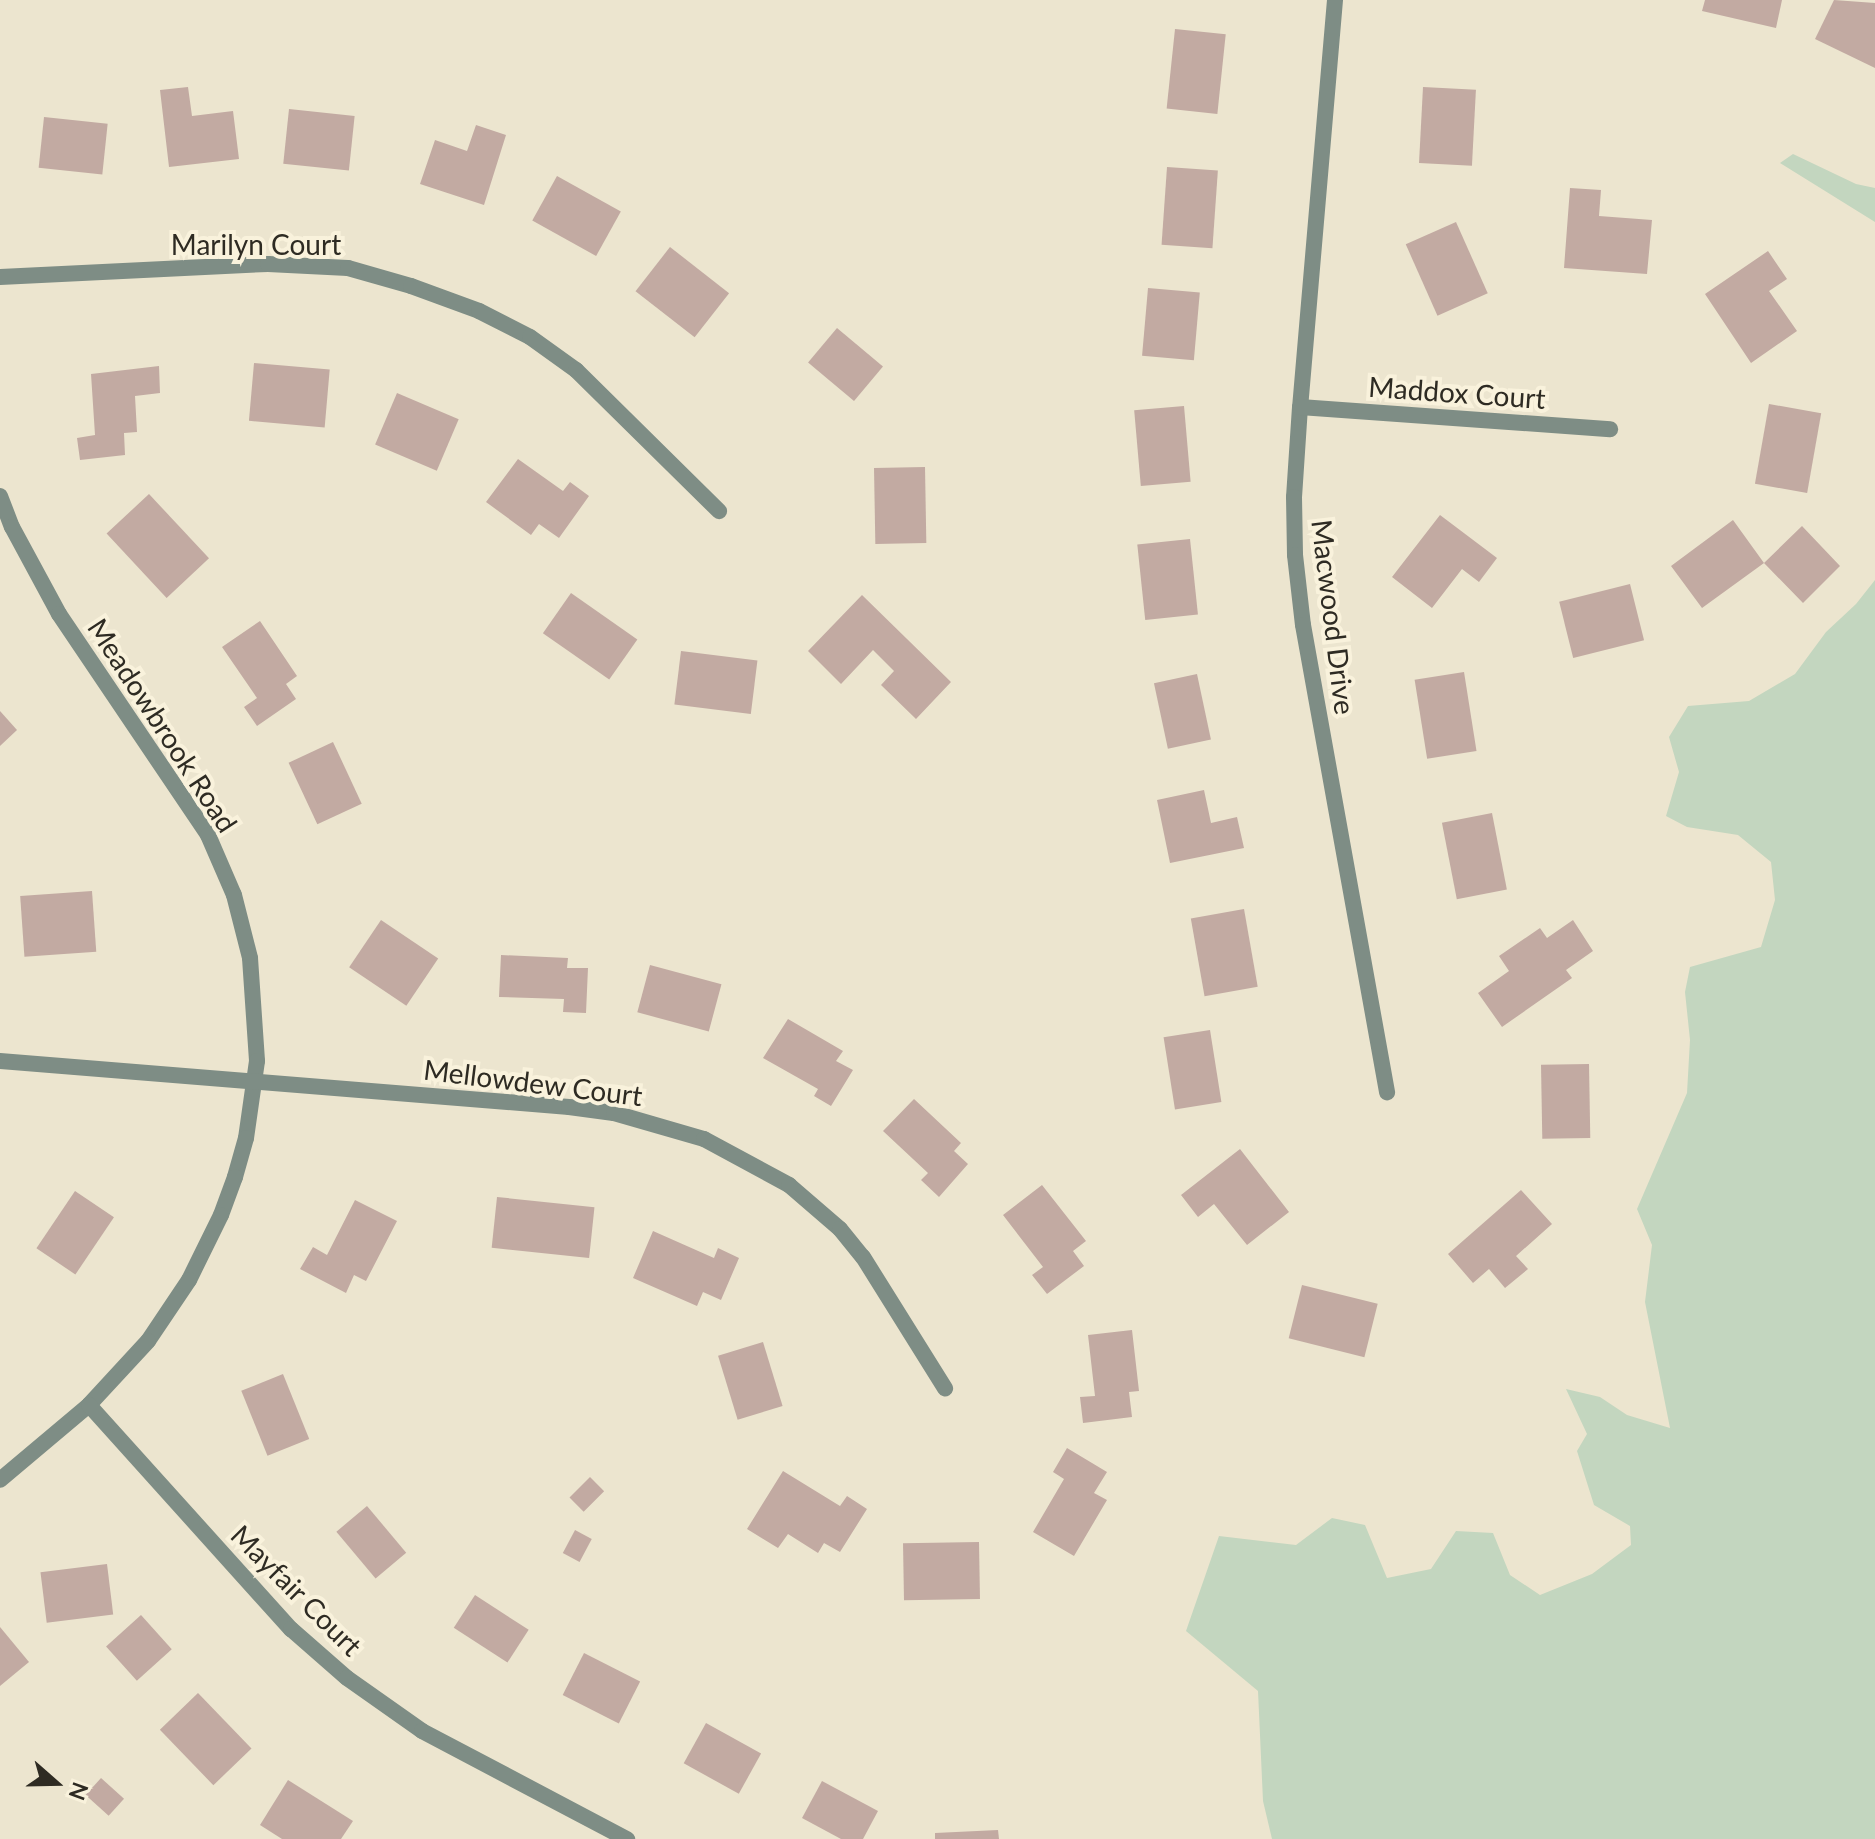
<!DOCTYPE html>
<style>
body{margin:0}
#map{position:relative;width:1875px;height:1839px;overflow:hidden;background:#ece5cf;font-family:Lato,sans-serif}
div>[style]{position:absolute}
.green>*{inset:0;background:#c3d6bf}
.building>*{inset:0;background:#c2aaa2;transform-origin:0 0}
.minor>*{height:16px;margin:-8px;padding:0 8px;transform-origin:8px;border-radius:8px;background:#7e8d85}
span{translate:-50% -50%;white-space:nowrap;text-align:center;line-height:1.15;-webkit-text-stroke:8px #f9f2dc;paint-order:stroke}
.street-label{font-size:28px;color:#2e2b23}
.north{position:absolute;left:16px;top:1743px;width:80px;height:80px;-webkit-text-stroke:6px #f9f2dc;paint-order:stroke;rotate:110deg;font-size:22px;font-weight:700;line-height:32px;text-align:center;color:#2e2b23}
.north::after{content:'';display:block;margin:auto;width:28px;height:36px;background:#2e2b23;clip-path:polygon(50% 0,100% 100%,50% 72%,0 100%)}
</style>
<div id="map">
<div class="green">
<i style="clip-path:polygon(1793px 154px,1856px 184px,1875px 188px,1875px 222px,1780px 163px)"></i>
<i style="clip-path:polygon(1875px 580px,1875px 1839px,1272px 1839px,1263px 1801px,1258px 1691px,1186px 1631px,1219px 1536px,1296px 1545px,1332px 1518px,1365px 1525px,1387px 1578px,1431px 1569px,1456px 1531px,1493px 1533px,1510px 1575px,1540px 1595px,1592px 1574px,1631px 1545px,1630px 1526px,1594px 1505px,1577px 1451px,1587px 1434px,1566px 1389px,1600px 1397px,1627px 1415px,1670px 1428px,1645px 1302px,1652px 1245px,1637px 1209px,1687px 1093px,1690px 1040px,1685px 992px,1690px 967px,1761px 947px,1775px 900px,1771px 862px,1738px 835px,1687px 827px,1666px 816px,1679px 772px,1669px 737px,1688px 706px,1749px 701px,1795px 674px,1826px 632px,1856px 604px)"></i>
</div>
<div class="building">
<i style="clip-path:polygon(1705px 0,1782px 0,1776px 28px,1702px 11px)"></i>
<i style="clip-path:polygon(1834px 0,1875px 3px,1875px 68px,1815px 39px)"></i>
<i style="left:1175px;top:29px;width:51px;height:80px;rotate:6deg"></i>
<i style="clip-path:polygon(188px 87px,192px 116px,233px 111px,239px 159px,169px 167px,160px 90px)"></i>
<i style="left:1423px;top:87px;width:53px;height:76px;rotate:3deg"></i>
<i style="left:289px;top:109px;width:66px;height:55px;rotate:6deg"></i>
<i style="left:44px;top:117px;width:64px;height:51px;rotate:6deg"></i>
<i style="clip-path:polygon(476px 125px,506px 135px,484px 205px,420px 184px,435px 140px,467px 151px)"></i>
<i style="left:1167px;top:167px;width:51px;height:78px;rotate:4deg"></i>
<i style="left:557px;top:176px;width:73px;height:51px;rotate:29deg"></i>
<i style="clip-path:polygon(1570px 188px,1601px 190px,1599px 216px,1652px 220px,1647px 274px,1564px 268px)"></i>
<i style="left:1456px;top:222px;width:78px;height:55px;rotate:66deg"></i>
<i style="left:670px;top:247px;width:75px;height:56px;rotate:38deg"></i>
<i style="clip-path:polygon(1768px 251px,1787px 279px,1769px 291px,1797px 331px,1751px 363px,1705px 294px)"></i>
<i style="left:1148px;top:288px;width:52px;height:68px;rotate:5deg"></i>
<i style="left:837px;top:328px;width:60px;height:45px;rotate:40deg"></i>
<i style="left:254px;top:363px;width:76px;height:58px;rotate:5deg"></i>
<i style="clip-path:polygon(159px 366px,160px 393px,135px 396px,137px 432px,124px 433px,125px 455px,80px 460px,77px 438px,95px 435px,91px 374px)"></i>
<i style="left:397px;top:393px;width:67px;height:56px;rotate:23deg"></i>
<i style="left:1769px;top:404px;width:53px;height:81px;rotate:10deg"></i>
<i style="left:1184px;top:406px;width:76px;height:50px;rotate:85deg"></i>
<i style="clip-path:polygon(518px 459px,563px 491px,570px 482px,589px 496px,559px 538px,539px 524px,531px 535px,486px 502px)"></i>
<i style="left:925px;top:467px;width:76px;height:51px;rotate:89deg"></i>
<i style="left:149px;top:494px;width:88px;height:58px;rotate:47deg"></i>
<i style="clip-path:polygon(1440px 515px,1497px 558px,1479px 582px,1462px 569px,1432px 608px,1392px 577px)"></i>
<i style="clip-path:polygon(1733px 520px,1764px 563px,1802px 526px,1840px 566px,1803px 603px,1764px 563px,1702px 608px,1671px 566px)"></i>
<i style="left:1190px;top:539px;width:76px;height:53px;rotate:84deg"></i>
<i style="left:1630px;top:584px;width:58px;height:73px;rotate:76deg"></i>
<i style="left:571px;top:593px;width:81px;height:49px;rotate:35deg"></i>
<i style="clip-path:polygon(862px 595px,951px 682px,916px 719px,881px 685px,894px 671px,873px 650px,841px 684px,808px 651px)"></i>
<i style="clip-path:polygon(260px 621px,297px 676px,286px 684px,296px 699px,257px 726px,244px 707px,257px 698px,222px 647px)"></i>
<i style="left:681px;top:651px;width:77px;height:54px;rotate:7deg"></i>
<i style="left:1464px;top:672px;width:80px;height:50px;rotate:81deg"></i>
<i style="left:1197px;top:674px;width:67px;height:44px;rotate:78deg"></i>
<i style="clip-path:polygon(0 711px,17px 730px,0 746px)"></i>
<i style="left:333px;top:742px;width:68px;height:49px;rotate:65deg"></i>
<i style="clip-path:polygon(1204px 790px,1211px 823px,1237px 817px,1244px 848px,1170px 863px,1157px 800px)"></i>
<i style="left:1492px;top:813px;width:78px;height:51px;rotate:79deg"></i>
<i style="left:92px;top:891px;width:61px;height:72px;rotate:86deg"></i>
<i style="left:1244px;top:909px;width:79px;height:54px;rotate:80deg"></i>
<i style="left:381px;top:920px;width:69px;height:57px;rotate:34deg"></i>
<i style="clip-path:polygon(1573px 920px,1593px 951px,1566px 970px,1572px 978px,1502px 1027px,1478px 993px,1509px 971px,1499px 956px,1540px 928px,1547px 938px)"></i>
<i style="clip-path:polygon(501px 955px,568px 958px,567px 968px,588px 968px,586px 1013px,563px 1012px,564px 999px,499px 997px)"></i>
<i style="left:650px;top:965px;width:74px;height:49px;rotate:15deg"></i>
<i style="clip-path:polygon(788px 1019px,843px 1051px,836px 1061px,853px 1070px,831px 1106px,814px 1096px,818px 1089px,763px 1058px)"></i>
<i style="left:1210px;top:1030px;width:73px;height:47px;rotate:81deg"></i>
<i style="left:1589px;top:1064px;width:74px;height:48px;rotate:89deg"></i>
<i style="clip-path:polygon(914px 1099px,961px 1143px,954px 1151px,968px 1164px,939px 1197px,921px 1180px,928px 1173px,883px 1131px)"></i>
<i style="clip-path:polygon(1240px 1149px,1289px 1212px,1247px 1245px,1214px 1204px,1198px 1217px,1181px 1195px)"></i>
<i style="clip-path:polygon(1042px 1185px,1086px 1241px,1073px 1251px,1084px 1266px,1047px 1294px,1032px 1275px,1043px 1267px,1003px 1215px)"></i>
<i style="clip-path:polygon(1521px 1190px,1552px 1224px,1516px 1256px,1528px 1269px,1505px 1288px,1489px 1269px,1473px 1283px,1448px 1254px)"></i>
<i style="left:75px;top:1191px;width:47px;height:69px;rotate:34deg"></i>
<i style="left:497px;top:1197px;width:98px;height:51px;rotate:6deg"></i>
<i style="clip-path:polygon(355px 1200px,397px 1221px,366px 1281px,354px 1275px,346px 1293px,300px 1269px,313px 1247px,327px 1255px)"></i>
<i style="clip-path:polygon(653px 1231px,714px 1258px,718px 1248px,739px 1258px,721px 1300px,703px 1292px,697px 1306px,633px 1278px)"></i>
<i style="left:1302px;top:1285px;width:78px;height:55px;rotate:14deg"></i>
<i style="clip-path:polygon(1132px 1330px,1139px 1391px,1129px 1392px,1132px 1417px,1083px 1423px,1080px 1397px,1095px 1396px,1088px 1335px)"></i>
<i style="left:763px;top:1342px;width:67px;height:47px;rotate:73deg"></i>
<i style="left:283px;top:1374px;width:70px;height:45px;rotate:68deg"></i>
<i style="clip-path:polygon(1067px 1448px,1107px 1472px,1094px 1493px,1107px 1500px,1074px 1556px,1033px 1532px,1064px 1479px,1053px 1472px)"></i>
<i style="clip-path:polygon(783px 1471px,840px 1506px,847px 1496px,867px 1509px,840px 1552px,824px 1543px,818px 1553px,788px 1534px,778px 1548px,747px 1529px)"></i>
<i style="left:590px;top:1477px;width:20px;height:29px;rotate:45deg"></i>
<i style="left:367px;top:1506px;width:61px;height:40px;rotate:50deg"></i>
<i style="left:575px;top:1530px;width:19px;height:26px;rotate:28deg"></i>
<i style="left:979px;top:1542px;width:57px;height:76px;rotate:89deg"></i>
<i style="left:107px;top:1564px;width:51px;height:67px;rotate:83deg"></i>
<i style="left:475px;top:1595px;width:64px;height:39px;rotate:33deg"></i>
<i style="left:141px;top:1615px;width:46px;height:47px;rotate:48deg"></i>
<i style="clip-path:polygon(0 1627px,29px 1662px,0 1686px)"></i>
<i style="left:584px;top:1653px;width:63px;height:47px;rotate:27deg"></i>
<i style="left:198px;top:1693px;width:77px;height:53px;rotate:46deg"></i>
<i style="left:706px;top:1723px;width:63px;height:46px;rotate:29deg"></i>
<i style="left:101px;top:1778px;width:31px;height:23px;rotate:42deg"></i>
<i style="clip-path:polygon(288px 1780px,353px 1821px,341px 1839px,282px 1839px,260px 1825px)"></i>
<i style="clip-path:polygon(822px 1781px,878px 1811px,863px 1839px,841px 1839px,802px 1818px)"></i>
<i style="clip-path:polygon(998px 1830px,999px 1839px,935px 1839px,935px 1833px)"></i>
</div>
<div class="minor">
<i style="left:1335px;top:0;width:409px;rotate:94.9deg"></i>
<i style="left:1300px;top:407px;width:90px;rotate:93.8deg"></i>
<i style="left:1294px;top:497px;width:58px;rotate:89deg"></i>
<i style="left:1295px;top:555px;width:70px;rotate:83.5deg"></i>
<i style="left:1303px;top:625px;width:475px;rotate:79.8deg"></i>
<i style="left:0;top:277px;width:268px;rotate:-2.8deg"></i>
<i style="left:268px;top:264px;width:80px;rotate:2.9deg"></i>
<i style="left:348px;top:268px;width:66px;rotate:15.9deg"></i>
<i style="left:411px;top:286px;width:72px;rotate:20.2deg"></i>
<i style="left:479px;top:311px;width:57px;rotate:27deg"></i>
<i style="left:530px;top:337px;width:57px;rotate:35.7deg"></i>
<i style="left:576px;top:370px;width:201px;rotate:44.6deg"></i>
<i style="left:1300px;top:407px;width:311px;rotate:4.1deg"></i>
<i style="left:0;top:496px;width:33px;rotate:69deg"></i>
<i style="left:12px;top:527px;width:99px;rotate:61.6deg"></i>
<i style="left:59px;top:614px;width:267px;rotate:56deg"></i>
<i style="left:208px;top:835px;width:65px;rotate:66.6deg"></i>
<i style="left:234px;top:895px;width:65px;rotate:75.7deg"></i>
<i style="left:250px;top:958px;width:103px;rotate:86.1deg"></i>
<i style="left:257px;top:1061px;width:78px;rotate:98.1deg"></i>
<i style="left:246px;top:1138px;width:41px;rotate:105.8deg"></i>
<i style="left:235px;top:1177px;width:40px;rotate:110.2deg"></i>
<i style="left:221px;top:1215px;width:72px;rotate:116.2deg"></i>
<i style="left:189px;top:1280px;width:73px;rotate:123.9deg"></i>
<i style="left:148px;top:1341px;width:87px;rotate:132.7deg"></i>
<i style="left:89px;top:1405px;width:116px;rotate:139.9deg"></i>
<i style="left:0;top:1061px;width:571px;rotate:4.62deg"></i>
<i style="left:569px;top:1107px;width:45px;rotate:7.6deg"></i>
<i style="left:614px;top:1113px;width:94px;rotate:16.1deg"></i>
<i style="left:704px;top:1139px;width:97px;rotate:28.4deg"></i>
<i style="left:789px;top:1185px;width:67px;rotate:40.8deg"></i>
<i style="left:840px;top:1229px;width:36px;rotate:51deg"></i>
<i style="left:863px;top:1257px;width:155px;rotate:58deg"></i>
<i style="left:89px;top:1405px;width:302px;rotate:48deg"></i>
<i style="left:291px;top:1629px;width:74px;rotate:41.2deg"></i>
<i style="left:347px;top:1678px;width:92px;rotate:35.2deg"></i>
<i style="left:422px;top:1731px;width:232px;rotate:27.8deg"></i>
</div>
<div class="street-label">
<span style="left:256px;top:244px">Marilyn Court</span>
<span style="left:1457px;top:392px;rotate:4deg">Maddox Court</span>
<span style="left:1334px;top:617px;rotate:83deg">Macwood Drive</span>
<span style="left:163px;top:725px;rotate:57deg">Meadowbrook Road</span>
<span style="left:533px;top:1082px;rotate:7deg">Mellowdew Court</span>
<span style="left:297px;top:1590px;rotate:45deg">Mayfair Court</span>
</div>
<div class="north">N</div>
</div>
